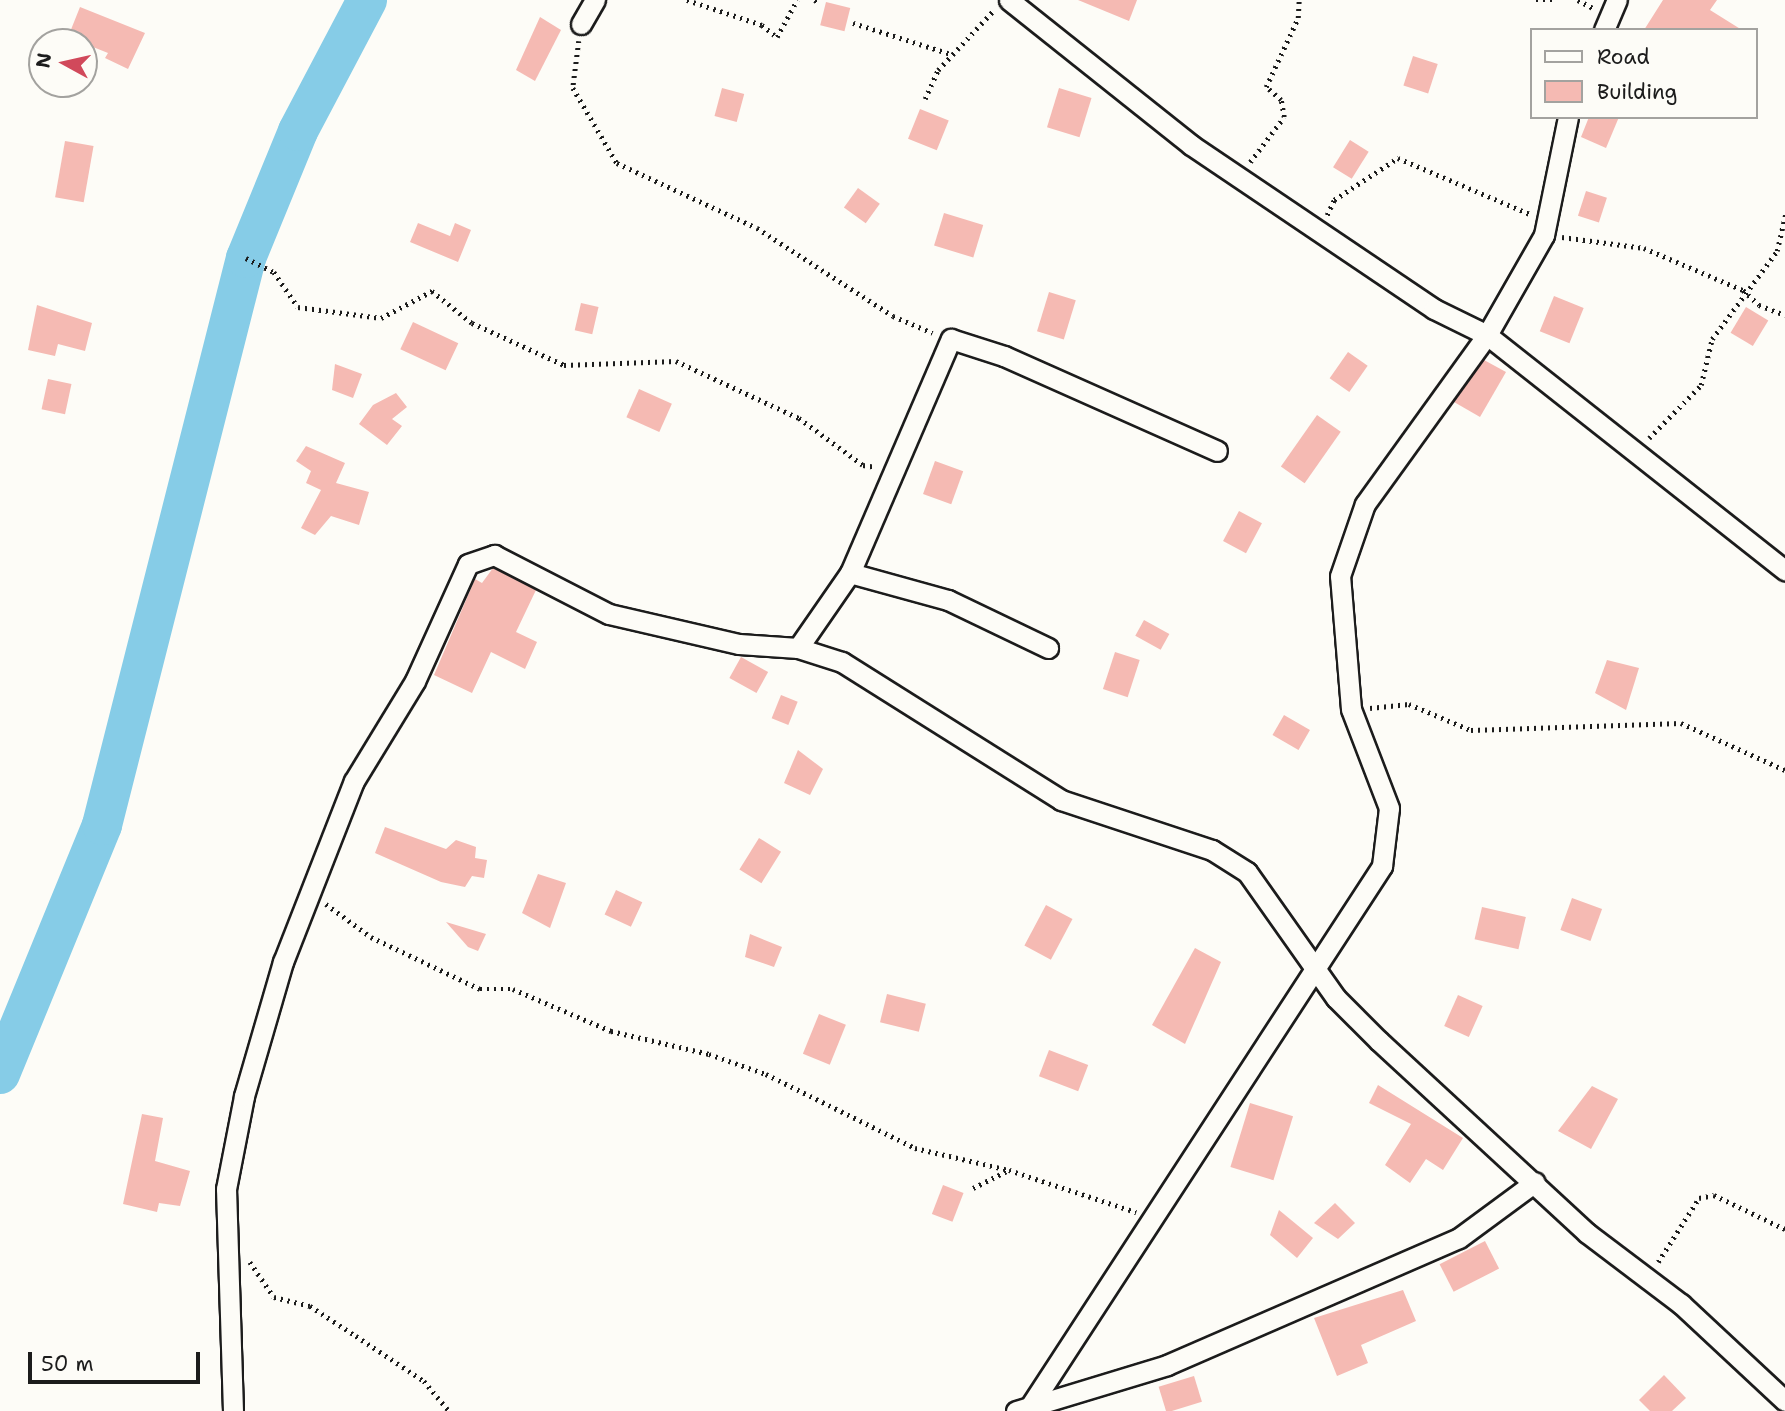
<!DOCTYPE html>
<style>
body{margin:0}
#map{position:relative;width:1785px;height:1411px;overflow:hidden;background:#fdfcf7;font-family:"Shantell Sans",sans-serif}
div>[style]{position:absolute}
.river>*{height:40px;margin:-20px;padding:0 20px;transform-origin:20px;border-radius:20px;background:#86cce7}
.building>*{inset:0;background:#f5bab3;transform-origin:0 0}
.path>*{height:4.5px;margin-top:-2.25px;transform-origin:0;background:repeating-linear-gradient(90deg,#1c1c1c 0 2px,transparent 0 7px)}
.roads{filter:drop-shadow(2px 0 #1c1c1c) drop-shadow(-2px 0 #1c1c1c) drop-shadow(0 2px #1c1c1c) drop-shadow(0 -2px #1c1c1c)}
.street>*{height:19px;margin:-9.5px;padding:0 9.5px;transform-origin:9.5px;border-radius:9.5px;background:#fdfcf7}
span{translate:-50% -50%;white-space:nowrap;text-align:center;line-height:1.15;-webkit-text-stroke:5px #fdfcf7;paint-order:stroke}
.legend{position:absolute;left:1530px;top:28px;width:228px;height:91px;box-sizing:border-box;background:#fdfcf7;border:2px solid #a3a29f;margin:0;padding:9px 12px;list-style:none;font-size:21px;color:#1c1c1c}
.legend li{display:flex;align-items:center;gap:14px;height:35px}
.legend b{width:35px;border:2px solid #a3a29f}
.north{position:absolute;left:28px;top:28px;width:70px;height:70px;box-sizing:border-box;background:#fdfcf7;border:2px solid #a3a29f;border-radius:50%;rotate:278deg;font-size:19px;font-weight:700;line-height:28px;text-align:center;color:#1c1c1c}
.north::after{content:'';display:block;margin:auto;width:24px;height:32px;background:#d1495b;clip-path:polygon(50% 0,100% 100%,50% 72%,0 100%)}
.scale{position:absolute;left:28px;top:1352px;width:172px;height:32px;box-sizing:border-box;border:4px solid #1c1c1c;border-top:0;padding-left:9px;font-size:21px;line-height:24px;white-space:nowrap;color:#1c1c1c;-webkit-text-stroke:5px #fdfcf7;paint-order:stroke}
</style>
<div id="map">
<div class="river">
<i style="left:0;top:1074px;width:269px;rotate:-67.7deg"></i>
<i style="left:102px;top:825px;width:585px;rotate:-75.75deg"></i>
<i style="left:246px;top:258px;width:137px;rotate:-67.7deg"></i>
<i style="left:298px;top:131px;width:148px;rotate:-62.2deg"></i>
</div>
<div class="building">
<i style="clip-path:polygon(1078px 0,1137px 0,1129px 21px)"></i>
<i style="clip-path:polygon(1663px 0,1717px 0,1710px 10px,1742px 30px,1644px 30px)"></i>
<i style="left:826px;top:2px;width:25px;height:24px;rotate:14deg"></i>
<i style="clip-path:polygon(80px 7px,145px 33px,128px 69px,105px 58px,108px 53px,68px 37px)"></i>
<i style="clip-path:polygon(540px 17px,561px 30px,535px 81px,516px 70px)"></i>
<i style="left:1413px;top:56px;width:26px;height:31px;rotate:18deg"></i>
<i style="left:722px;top:88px;width:23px;height:29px;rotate:15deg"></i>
<i style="left:1059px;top:88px;width:34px;height:41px;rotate:17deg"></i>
<i style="left:920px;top:109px;width:31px;height:32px;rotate:22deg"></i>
<i style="clip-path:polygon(1589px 117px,1619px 117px,1606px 148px,1581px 137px)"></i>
<i style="left:1350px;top:140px;width:22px;height:32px;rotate:32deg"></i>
<i style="left:65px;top:141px;width:29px;height:57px;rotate:10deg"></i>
<i style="left:858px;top:188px;width:27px;height:24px;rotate:36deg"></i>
<i style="left:1586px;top:191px;width:22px;height:26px;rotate:18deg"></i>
<i style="left:944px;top:213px;width:41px;height:34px;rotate:17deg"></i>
<i style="clip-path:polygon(418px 223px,450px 236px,455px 223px,471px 230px,458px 262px,410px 242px)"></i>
<i style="left:1049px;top:292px;width:28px;height:41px;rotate:17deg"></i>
<i style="left:1554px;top:296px;width:32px;height:38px;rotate:22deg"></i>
<i style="left:581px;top:303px;width:18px;height:28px;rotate:13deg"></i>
<i style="clip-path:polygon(37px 305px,92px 323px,85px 351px,58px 344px,55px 356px,28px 350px)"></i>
<i style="left:1746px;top:307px;width:26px;height:30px;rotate:31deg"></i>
<i style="left:413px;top:322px;width:50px;height:30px;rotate:25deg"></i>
<i style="left:1348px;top:352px;width:24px;height:32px;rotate:35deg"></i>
<i style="clip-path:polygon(1484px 360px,1506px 372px,1480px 417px,1454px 402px)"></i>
<i style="clip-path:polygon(335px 364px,362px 374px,353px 398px,332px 390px)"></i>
<i style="left:48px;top:379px;width:24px;height:31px;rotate:12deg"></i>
<i style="left:639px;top:389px;width:36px;height:31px;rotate:24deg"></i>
<i style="clip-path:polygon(396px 393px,407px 407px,392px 419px,402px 426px,387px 445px,359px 424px,373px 405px)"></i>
<i style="left:1317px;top:415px;width:29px;height:63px;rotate:35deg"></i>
<i style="clip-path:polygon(306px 446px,345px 463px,336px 483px,369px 492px,359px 525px,331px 516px,315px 535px,301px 528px,321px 490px,306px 483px,311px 471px,296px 461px)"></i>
<i style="left:935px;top:461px;width:30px;height:35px;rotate:20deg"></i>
<i style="left:1239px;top:511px;width:26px;height:34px;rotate:28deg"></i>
<i style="clip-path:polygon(493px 568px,536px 590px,516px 632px,537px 642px,525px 669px,491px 652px,472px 693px,434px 675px,475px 579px,482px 583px)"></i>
<i style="left:1144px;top:620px;width:29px;height:18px;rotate:29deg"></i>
<i style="left:1115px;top:652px;width:26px;height:39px;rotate:18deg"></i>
<i style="left:741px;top:657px;width:31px;height:24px;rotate:29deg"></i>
<i style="clip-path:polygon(1607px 660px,1639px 668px,1626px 710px,1595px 693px)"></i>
<i style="left:781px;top:695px;width:18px;height:25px;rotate:22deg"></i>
<i style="left:1284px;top:715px;width:30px;height:23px;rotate:30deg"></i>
<i style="clip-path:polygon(798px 750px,823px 769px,810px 795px,784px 783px)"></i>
<i style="clip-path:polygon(385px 827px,446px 849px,456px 840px,476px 847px,475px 858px,487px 860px,484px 878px,472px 876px,465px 887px,441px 882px,375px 853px)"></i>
<i style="left:759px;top:838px;width:26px;height:37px;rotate:32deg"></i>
<i style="clip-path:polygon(538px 874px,566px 883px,550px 928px,522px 913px)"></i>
<i style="left:616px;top:890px;width:29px;height:27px;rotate:25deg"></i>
<i style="left:1572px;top:898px;width:32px;height:34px;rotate:20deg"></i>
<i style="left:1046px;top:905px;width:30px;height:46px;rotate:28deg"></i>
<i style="left:1482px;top:907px;width:45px;height:33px;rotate:13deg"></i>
<i style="clip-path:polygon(446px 922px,486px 934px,478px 951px,468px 947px)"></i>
<i style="clip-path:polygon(750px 934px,782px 947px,774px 967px,745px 957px)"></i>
<i style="clip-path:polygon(1195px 948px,1221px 962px,1185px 1044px,1152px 1025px)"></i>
<i style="left:887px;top:994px;width:40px;height:29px;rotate:14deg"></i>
<i style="left:1458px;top:995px;width:27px;height:34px;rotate:24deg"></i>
<i style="left:819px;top:1014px;width:29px;height:43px;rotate:22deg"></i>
<i style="left:1049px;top:1050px;width:42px;height:28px;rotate:21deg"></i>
<i style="clip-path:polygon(1378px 1085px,1463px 1138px,1443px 1170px,1426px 1159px,1410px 1183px,1385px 1165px,1411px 1124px,1369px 1103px)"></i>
<i style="clip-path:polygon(1592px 1086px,1618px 1099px,1591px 1149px,1558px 1131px)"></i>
<i style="left:1250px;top:1103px;width:45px;height:67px;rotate:17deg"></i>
<i style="clip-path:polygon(142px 1114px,163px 1118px,155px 1161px,190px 1171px,180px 1206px,159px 1203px,157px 1212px,123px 1204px)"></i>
<i style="left:943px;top:1185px;width:22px;height:31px;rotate:21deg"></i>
<i style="clip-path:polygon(1335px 1203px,1355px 1223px,1338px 1239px,1314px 1223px)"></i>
<i style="clip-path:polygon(1279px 1210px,1313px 1238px,1297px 1258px,1270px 1235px)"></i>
<i style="left:1485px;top:1241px;width:31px;height:51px;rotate:63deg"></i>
<i style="clip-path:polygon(1403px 1290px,1416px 1321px,1361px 1345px,1368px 1363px,1337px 1376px,1314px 1318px)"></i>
<i style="clip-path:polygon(1664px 1375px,1686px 1398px,1672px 1411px,1650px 1411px,1639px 1400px)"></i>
<i style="left:1194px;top:1376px;width:27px;height:37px;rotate:73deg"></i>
</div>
<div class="path">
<i style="left:687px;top:0;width:79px;rotate:18.4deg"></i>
<i style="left:762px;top:25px;width:19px;rotate:39deg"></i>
<i style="left:777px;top:37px;width:42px;rotate:-61.6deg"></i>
<i style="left:815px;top:0;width:5px;rotate:37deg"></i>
<i style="left:1536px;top:0;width:18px"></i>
<i style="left:1578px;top:0;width:17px;rotate:28deg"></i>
<i style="left:853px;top:23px;width:103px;rotate:17.6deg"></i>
<i style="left:579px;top:41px;width:47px;rotate:97.3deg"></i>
<i style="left:573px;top:88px;width:87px;rotate:59.6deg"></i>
<i style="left:617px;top:163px;width:154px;rotate:24.9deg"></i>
<i style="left:757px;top:228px;width:162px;rotate:32.9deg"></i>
<i style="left:893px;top:316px;width:43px;rotate:23deg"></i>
<i style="left:925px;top:99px;width:32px;rotate:-66deg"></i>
<i style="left:938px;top:70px;width:81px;rotate:-47deg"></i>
<i style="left:1250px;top:162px;width:56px;rotate:-52.9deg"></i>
<i style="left:1284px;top:117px;width:17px;rotate:-100deg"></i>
<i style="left:1281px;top:100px;width:20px;rotate:-139deg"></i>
<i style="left:1266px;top:87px;width:76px;rotate:-65.1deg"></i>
<i style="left:1298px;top:18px;width:18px;rotate:-87deg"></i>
<i style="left:1327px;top:215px;width:17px;rotate:-65deg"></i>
<i style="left:1334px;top:200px;width:77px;rotate:-33.3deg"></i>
<i style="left:1398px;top:158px;width:143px;rotate:23deg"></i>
<i style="left:1562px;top:237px;width:83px;rotate:7.6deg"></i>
<i style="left:1644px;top:248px;width:108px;rotate:23deg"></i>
<i style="left:1743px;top:290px;width:22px;rotate:43deg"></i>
<i style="left:1759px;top:305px;width:28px;rotate:21deg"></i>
<i style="left:246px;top:258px;width:31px;rotate:27deg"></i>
<i style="left:274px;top:272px;width:42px;rotate:55.6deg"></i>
<i style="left:298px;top:307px;width:84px;rotate:7.5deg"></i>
<i style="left:381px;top:318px;width:58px;rotate:-27.9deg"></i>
<i style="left:432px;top:291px;width:51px;rotate:38.7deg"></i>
<i style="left:472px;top:323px;width:101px;rotate:24.5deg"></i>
<i style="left:564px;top:365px;width:112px;rotate:-2deg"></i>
<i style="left:676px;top:361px;width:136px;rotate:24.9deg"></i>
<i style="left:799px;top:418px;width:79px;rotate:36.3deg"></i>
<i style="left:863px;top:465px;width:13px;rotate:9deg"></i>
<i style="left:1649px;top:438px;width:74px;rotate:-45.5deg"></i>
<i style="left:1701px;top:385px;width:47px;rotate:-76.6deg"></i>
<i style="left:1712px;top:339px;width:109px;rotate:-53.5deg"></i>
<i style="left:1777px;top:251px;width:37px;rotate:-77deg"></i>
<i style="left:1370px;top:708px;width:39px;rotate:-6deg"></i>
<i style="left:1409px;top:704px;width:67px;rotate:22.8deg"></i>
<i style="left:1471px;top:730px;width:210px;rotate:-1.9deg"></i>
<i style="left:1681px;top:723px;width:114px;rotate:24.3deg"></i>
<i style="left:326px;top:904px;width:56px;rotate:36.3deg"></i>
<i style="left:371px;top:937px;width:121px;rotate:25.5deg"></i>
<i style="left:480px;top:989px;width:33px"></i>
<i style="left:513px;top:989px;width:107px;rotate:23.2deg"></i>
<i style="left:611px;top:1031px;width:101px;rotate:13.2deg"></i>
<i style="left:709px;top:1054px;width:60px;rotate:19.3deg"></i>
<i style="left:766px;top:1074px;width:166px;rotate:26.4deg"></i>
<i style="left:915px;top:1148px;width:97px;rotate:13.2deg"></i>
<i style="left:973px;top:1188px;width:40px;rotate:-26.6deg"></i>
<i style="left:1009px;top:1170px;width:134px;rotate:18.3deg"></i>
<i style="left:250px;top:1262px;width:42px;rotate:55.6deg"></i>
<i style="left:274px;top:1297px;width:37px;rotate:14deg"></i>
<i style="left:310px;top:1306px;width:55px;rotate:33.1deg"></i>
<i style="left:356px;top:1336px;width:82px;rotate:33.5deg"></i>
<i style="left:424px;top:1381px;width:39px;rotate:50deg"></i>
<i style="left:1658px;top:1262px;width:76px;rotate:-57.4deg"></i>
<i style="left:1699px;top:1198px;width:15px;rotate:-11deg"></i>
<i style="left:1714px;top:1195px;width:79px;rotate:25.6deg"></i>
</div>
<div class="roads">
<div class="street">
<i style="left:1009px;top:0;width:233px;rotate:38.5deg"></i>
<i style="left:1191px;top:145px;width:293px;rotate:34deg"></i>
<i style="left:1434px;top:309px;width:59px;rotate:26.1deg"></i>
<i style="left:1487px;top:335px;width:380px;rotate:38.3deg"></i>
<i style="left:581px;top:24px;width:28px;rotate:-60deg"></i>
<i style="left:1604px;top:30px;width:33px;rotate:-67deg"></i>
<i style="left:850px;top:573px;width:102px;rotate:15.4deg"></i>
<i style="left:948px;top:600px;width:111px;rotate:25.6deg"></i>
<i style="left:798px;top:648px;width:91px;rotate:-55.3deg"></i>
<i style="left:850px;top:573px;width:255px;rotate:-66.7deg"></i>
<i style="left:951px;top:339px;width:56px;rotate:17.8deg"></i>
<i style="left:1004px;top:356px;width:233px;rotate:24deg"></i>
<i style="left:1029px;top:1408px;width:647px;rotate:-56.92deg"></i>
<i style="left:1382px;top:866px;width:58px;rotate:-83.1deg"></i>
<i style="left:1389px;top:808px;width:106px;rotate:-111deg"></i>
<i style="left:1351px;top:709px;width:133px;rotate:-94.7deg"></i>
<i style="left:1340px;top:576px;width:76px;rotate:-70.9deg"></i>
<i style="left:1365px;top:504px;width:208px;rotate:-54.2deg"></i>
<i style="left:1487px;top:335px;width:115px;rotate:-60.3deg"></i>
<i style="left:1544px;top:235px;width:120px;rotate:-78.5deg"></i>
<i style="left:233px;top:1411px;width:222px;rotate:-91.8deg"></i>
<i style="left:226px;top:1189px;width:95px;rotate:-79deg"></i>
<i style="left:244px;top:1096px;width:140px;rotate:-73.8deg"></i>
<i style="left:283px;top:962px;width:194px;rotate:-68.6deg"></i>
<i style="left:354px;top:781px;width:117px;rotate:-58.6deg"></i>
<i style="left:415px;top:681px;width:128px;rotate:-65.6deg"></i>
<i style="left:468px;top:564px;width:28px;rotate:-19deg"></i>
<i style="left:494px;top:555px;width:129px;rotate:27.2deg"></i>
<i style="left:609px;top:614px;width:133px;rotate:13deg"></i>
<i style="left:739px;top:644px;width:59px;rotate:3.9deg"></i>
<i style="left:798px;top:648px;width:46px;rotate:17.7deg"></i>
<i style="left:842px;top:662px;width:259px;rotate:32.2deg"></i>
<i style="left:1061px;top:800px;width:159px;rotate:18.3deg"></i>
<i style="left:1212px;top:850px;width:41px;rotate:32.2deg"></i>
<i style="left:1247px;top:872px;width:154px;rotate:54.8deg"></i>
<i style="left:1336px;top:998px;width:61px;rotate:45deg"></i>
<i style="left:1379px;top:1041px;width:283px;rotate:42.7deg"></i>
<i style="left:1587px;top:1233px;width:118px;rotate:37.1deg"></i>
<i style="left:1681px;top:1304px;width:142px;rotate:43deg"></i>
<i style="left:1016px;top:1411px;width:158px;rotate:-16.9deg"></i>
<i style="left:1167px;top:1365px;width:318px;rotate:-23.5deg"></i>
<i style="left:1459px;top:1238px;width:94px;rotate:-36.4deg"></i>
</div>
</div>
<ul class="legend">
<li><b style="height:9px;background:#fdfcf7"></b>Road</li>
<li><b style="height:19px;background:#f5bab3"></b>Building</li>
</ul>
<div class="north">N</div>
<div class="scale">50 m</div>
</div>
